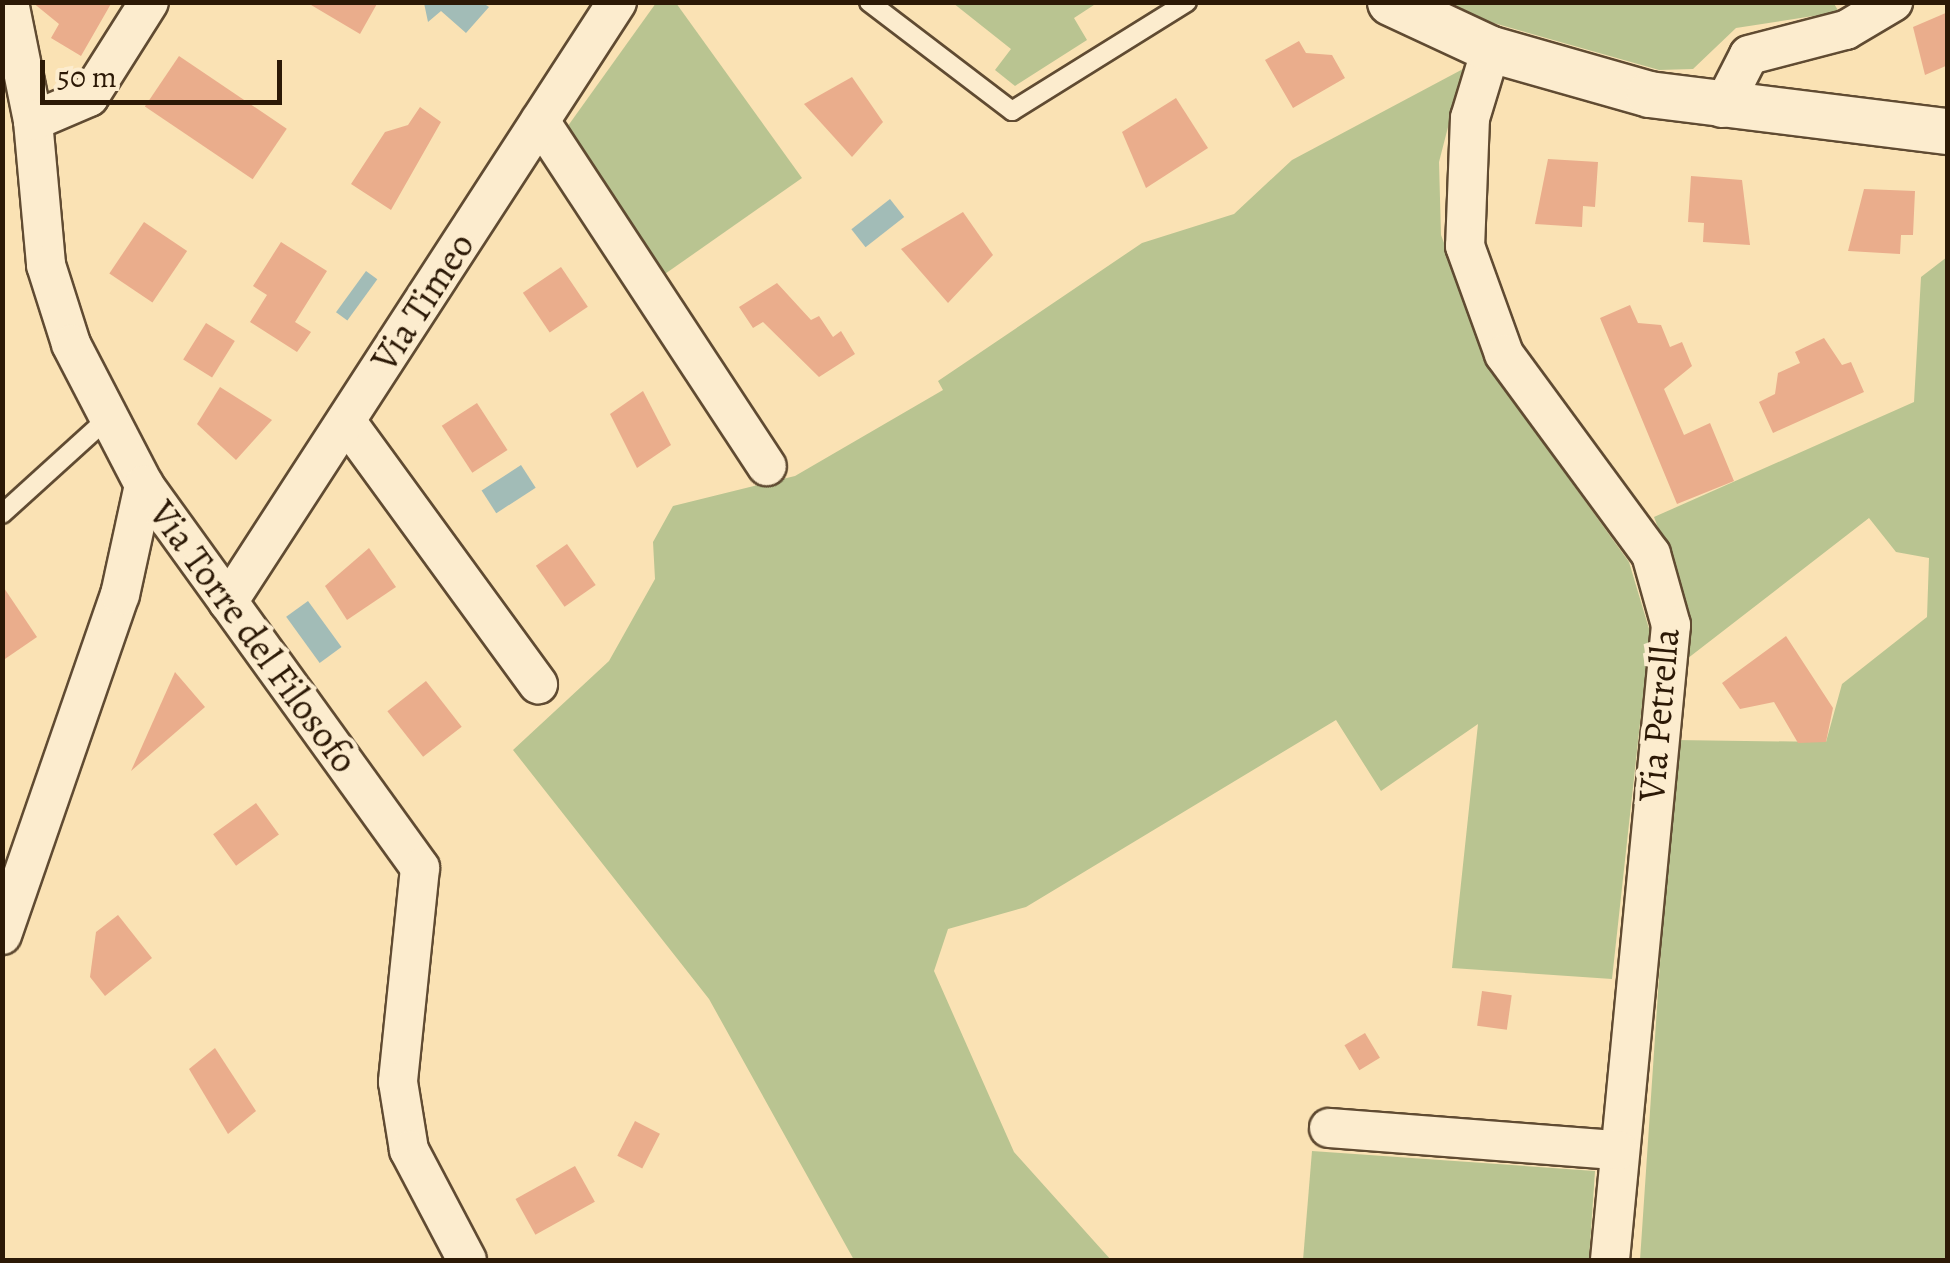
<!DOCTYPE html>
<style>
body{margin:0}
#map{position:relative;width:1950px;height:1263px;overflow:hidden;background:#fae2b4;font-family:Alegreya,serif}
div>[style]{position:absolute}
.green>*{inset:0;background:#b9c491}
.water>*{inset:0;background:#a2bcb7;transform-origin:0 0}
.building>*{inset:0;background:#eaad8c;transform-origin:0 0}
.roads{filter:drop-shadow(2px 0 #604b32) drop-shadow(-2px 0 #604b32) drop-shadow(0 2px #604b32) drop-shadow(0 -2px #604b32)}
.service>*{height:18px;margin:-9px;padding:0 9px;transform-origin:9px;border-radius:9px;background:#fcecce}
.minor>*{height:38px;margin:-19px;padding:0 19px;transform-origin:19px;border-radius:19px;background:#fcecce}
.tertiary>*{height:45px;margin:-22.5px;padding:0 22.5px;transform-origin:22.5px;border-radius:22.5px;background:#fcecce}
span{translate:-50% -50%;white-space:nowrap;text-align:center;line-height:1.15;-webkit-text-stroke:9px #fcecce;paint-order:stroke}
.street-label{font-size:38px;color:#2c1906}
.frame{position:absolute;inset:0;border:5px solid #2c1906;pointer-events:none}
.scale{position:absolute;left:40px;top:60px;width:242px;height:45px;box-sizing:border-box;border:5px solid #2c1906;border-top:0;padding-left:12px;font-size:30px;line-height:35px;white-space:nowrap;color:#2c1906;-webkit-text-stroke:8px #fcecce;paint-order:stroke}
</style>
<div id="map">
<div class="green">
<i style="clip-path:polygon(1833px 2px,1839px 12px,1736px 28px,1693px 69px,1659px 70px,1483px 20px,1451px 3px)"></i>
<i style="clip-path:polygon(656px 3px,676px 3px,802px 178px,662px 276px,565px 130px)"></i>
<i style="clip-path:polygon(953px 3px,953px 2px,1097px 3px,1074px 18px,1087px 40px,1015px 86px,995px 70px,1011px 49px)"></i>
<i style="clip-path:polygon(1463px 69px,1439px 162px,1441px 235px,1494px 375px,1629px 562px,1650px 632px,1612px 979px,1452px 968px,1478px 724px,1381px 791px,1336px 720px,1026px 907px,948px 929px,934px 971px,1014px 1152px,1111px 1260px,854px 1260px,709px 999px,513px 750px,609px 661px,655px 579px,653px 542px,673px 506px,795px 476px,943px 390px,938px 381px,1142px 243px,1234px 214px,1292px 160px)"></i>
<i style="clip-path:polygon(1947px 257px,1947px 1260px,1640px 1260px,1675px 740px,1826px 742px,1842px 684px,1927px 617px,1929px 558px,1896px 552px,1869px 518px,1683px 662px,1684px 597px,1654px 517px,1914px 402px,1921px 277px)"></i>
<i style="clip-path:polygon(1312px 1151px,1595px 1171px,1589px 1260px,1303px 1260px)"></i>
</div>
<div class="water">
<i style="clip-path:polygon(424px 3px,483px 3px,489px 7px,466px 33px,441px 11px,428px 22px)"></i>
<i style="left:890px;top:199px;width:23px;height:49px;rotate:52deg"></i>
<i style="left:366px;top:271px;width:14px;height:51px;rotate:36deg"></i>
<i style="left:521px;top:465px;width:27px;height:47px;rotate:57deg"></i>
<i style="left:308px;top:601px;width:57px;height:27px;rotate:54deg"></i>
</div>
<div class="building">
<i style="clip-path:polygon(32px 2px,112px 2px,81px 56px,51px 38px,59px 24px)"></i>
<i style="clip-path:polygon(306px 2px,378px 2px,360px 34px)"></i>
<i style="clip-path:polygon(1948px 12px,1948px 65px,1925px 75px,1913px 27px)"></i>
<i style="clip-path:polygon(1299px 41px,1306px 53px,1332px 55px,1345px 78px,1293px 108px,1265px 60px)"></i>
<i style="left:179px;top:56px;width:130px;height:61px;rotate:34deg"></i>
<i style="clip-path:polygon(852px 77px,883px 122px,852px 157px,804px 104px)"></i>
<i style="clip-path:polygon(1176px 98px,1208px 148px,1146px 188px,1122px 132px)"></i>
<i style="clip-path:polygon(420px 107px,441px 122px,391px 210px,351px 184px,385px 132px,408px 125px)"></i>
<i style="clip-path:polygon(1548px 159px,1598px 162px,1595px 207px,1583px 206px,1582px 227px,1535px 224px)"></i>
<i style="clip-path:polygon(1691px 176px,1742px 180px,1750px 245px,1703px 242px,1704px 223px,1688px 222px)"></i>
<i style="clip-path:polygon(1864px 189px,1915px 191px,1913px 235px,1901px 235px,1900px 254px,1848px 251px)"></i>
<i style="clip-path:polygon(963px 212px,993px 255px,948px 303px,901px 249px)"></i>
<i style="left:144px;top:222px;width:52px;height:62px;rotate:34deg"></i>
<i style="clip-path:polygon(281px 242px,327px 271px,295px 322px,311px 332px,297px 352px,250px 322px,267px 295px,253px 286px)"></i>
<i style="left:561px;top:267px;width:48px;height:46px;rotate:56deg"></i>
<i style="clip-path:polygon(777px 283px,811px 320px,819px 316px,833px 337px,841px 331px,855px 354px,819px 377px,763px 322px,753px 328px,739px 307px)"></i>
<i style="clip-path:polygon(1630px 305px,1638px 323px,1661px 325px,1670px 347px,1682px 342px,1692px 366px,1664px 389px,1684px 435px,1710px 423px,1734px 481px,1677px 504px,1600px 318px)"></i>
<i style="left:206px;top:323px;width:34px;height:43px;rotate:32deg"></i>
<i style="clip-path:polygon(1824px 338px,1842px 365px,1851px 362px,1864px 392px,1773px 433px,1759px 402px,1775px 394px,1778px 373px,1800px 363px,1795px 352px)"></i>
<i style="clip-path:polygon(220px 387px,272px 420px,236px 460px,197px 424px)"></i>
<i style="clip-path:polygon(643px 391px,671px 445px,637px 468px,610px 414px)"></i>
<i style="left:477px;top:403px;width:56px;height:42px;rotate:57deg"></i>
<i style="left:567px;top:544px;width:50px;height:38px;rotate:55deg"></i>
<i style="clip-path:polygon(369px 548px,396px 587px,347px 620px,325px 586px)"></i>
<i style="clip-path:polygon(2px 585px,37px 637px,2px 661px)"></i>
<i style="clip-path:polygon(1786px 636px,1833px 708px,1826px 742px,1798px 743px,1774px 702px,1740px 709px,1722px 683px)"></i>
<i style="clip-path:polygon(175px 672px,205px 707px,131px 771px)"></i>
<i style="left:426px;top:681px;width:58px;height:49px;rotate:52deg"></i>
<i style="left:256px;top:803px;width:39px;height:53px;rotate:54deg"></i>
<i style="clip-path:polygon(118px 915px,152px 958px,105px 996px,90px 977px,96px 932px)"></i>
<i style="left:1482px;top:991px;width:30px;height:35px;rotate:8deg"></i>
<i style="left:1365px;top:1033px;width:29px;height:24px;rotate:59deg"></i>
<i style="clip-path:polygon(215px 1048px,256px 1111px,228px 1134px,189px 1069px)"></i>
<i style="left:635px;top:1121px;width:28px;height:39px;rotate:27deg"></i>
<i style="left:575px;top:1166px;width:41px;height:68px;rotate:61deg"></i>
</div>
<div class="roads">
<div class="service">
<i style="left:869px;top:2px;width:180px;rotate:37.3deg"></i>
<i style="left:1012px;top:111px;width:206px;rotate:-31.9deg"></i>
<i style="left:2px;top:514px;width:144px;rotate:-42.2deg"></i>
</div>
<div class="minor">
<i style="left:9px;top:2px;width:121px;rotate:78.6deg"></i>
<i style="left:33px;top:121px;width:145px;rotate:84.8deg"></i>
<i style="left:46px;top:265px;width:83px;rotate:72.4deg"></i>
<i style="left:71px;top:344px;width:159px;rotate:62.6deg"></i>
<i style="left:144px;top:485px;width:472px;rotate:54.2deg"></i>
<i style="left:420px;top:868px;width:215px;rotate:95.9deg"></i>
<i style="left:398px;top:1082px;width:69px;rotate:80.8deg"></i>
<i style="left:409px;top:1150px;width:124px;rotate:62.2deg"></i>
<i style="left:1491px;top:49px;width:72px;rotate:106.9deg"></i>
<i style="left:1470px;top:118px;width:128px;rotate:92.2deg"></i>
<i style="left:1465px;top:246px;width:115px;rotate:70.1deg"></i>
<i style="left:1504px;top:354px;width:248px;rotate:53.7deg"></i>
<i style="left:1651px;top:554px;width:74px;rotate:74.3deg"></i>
<i style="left:1671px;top:625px;width:638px;rotate:95.49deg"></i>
<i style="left:1722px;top:108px;width:59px;rotate:-63deg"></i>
<i style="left:1749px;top:55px;width:100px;rotate:-14.5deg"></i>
<i style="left:1846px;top:30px;width:55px;rotate:-30.8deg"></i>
<i style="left:33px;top:121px;width:61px;rotate:-23.2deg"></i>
<i style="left:89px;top:97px;width:112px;rotate:-57.7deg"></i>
<i style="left:540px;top:121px;width:413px;rotate:56.7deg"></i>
<i style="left:346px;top:421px;width:326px;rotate:53.9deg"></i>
<i style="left:228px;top:602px;width:715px;rotate:-57.04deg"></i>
<i style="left:2px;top:935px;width:360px;rotate:-70.9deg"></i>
<i style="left:120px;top:595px;width:113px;rotate:-77.7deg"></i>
<i style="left:1329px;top:1128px;width:290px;rotate:4.4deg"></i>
</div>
<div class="tertiary">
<i style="left:1390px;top:2px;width:111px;rotate:25deg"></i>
<i style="left:1491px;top:49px;width:164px;rotate:15.9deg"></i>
<i style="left:1649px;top:94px;width:301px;rotate:7.1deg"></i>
</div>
</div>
<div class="street-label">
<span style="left:423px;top:302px;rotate:-57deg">Via Timeo</span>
<span style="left:253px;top:637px;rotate:54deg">Via Torre del Filosofo</span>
<span style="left:1659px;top:715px;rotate:-85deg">Via Petrella</span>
</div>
<div class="frame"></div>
<div class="scale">50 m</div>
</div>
